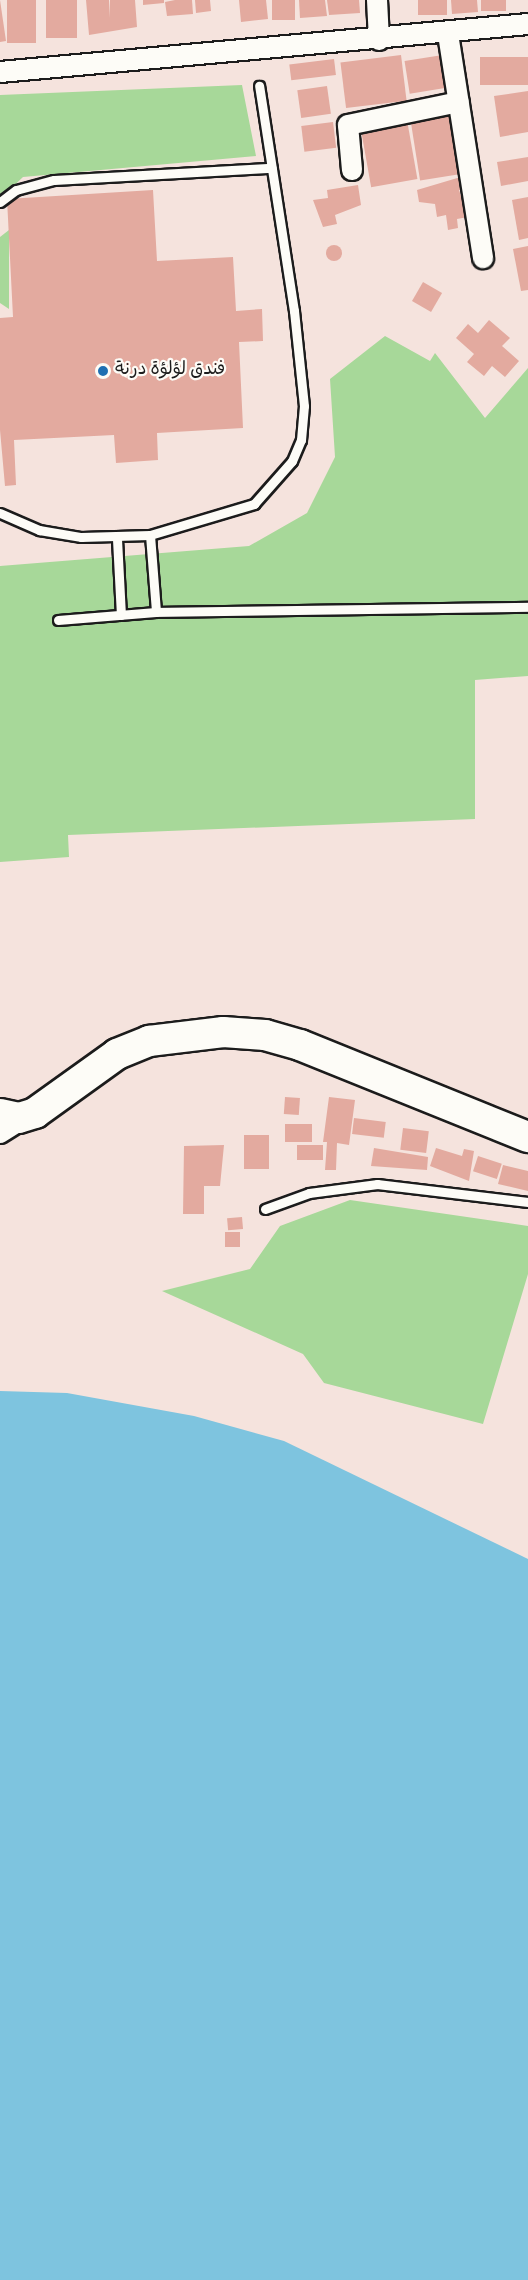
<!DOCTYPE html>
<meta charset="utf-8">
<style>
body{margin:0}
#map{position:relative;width:528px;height:2280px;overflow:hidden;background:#f5e3dd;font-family:"Gochi Hand","Playpen Sans Arabic",sans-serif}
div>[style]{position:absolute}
.green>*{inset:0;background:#a7d899}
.water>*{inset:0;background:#7ec4df}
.building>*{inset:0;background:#e3aa9f;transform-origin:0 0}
.round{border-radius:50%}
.roads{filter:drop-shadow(2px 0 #1c1c1c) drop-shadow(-2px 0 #1c1c1c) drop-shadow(0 2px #1c1c1c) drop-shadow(0 -2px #1c1c1c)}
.lane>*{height:9px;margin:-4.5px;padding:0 4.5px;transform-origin:4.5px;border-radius:4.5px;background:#fdfcf7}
.street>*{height:20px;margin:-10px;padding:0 10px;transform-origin:10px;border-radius:10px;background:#fdfcf7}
.primary>*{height:30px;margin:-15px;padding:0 15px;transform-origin:15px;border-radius:15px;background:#fdfcf7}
.dots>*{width:16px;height:16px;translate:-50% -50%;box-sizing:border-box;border:3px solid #fdfcf7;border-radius:50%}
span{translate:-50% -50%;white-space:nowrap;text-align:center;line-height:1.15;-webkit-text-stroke:4.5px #fdfcf7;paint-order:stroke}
.poi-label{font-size:18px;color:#1c1c1c}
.left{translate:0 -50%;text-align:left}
</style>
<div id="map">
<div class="green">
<i style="clip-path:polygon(242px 85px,256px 156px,23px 177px,0 199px,0 95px)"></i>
<i style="clip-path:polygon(9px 230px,9px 309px,0 303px,0 237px)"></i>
<i style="clip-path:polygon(385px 336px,430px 361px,435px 353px,485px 418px,528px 368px,528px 676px,475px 680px,475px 819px,68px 835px,69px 857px,0 862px,0 566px,249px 546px,307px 513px,335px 457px,330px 379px)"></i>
<i style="clip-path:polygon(350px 1200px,528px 1226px,528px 1274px,483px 1424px,324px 1383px,303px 1354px,162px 1291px,250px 1269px,280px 1226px)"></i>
</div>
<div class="water">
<i style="clip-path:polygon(0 1391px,67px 1393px,194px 1416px,284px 1441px,528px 1559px,528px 2280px,0 2280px)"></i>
</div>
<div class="building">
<i style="clip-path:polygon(0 0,6px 41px,0 42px)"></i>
<i style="left:7px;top:0;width:29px;height:43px"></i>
<i style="left:46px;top:0;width:31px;height:38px"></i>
<i style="clip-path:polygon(86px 0,109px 0,110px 18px,110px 0,135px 0,137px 27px,89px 35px)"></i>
<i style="clip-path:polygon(143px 0,164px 0,164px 3px,143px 5px)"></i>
<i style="clip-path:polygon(175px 0,192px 0,193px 14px,167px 16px,165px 2px)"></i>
<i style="clip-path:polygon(195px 0,210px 0,211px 11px,196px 13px)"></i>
<i style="clip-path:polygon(239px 0,266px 0,268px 19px,241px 22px)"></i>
<i style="left:272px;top:0;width:23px;height:20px"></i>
<i style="clip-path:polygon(299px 0,325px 0,327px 16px,300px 18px)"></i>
<i style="clip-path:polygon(327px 0,359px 0,360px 13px,329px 15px)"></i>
<i style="left:418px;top:0;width:29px;height:15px"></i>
<i style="clip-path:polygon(451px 0,477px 0,478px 12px,452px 14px)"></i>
<i style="left:481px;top:0;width:25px;height:11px"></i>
<i style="left:449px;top:54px;width:33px;height:45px;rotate:81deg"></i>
<i style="left:401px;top:55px;width:46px;height:61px;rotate:83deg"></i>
<i style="left:528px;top:57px;width:28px;height:48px;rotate:90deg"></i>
<i style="left:334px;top:59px;width:16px;height:45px;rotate:83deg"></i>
<i style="left:327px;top:86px;width:28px;height:30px;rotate:82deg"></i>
<i style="clip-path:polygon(528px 91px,528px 132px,500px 137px,494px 96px)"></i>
<i style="left:456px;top:113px;width:61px;height:46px;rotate:81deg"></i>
<i style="left:407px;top:120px;width:60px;height:47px;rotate:80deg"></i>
<i style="left:333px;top:122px;width:26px;height:32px;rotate:83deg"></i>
<i style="clip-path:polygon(528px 157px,528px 181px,501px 186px,497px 162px)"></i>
<i style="clip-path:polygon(464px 176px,466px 189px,459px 190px,468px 217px,457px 219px,458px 228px,448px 230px,446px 215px,437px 217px,435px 204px,419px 202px,417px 190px)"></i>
<i style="clip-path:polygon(358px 185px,361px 205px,335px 215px,337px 224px,323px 227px,313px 200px,328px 198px,327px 190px)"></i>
<i style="clip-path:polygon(153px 190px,157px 261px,233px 257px,236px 311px,262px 309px,263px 341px,239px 342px,243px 428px,157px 433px,158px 460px,116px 463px,114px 435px,14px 440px,16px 485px,5px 486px,0 430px,0 318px,13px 317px,7px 199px)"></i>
<i style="clip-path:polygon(528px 197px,528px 238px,519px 240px,512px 200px)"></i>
<i class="round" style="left:326px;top:245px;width:16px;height:16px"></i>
<i style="clip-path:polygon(528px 246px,528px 290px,521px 291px,513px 249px)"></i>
<i style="left:423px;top:282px;width:22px;height:22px;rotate:30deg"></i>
<i style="clip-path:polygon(489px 320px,510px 338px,502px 346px,519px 361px,505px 377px,492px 366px,484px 376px,467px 362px,474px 354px,456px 338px,468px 324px,478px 333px)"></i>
<i style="left:285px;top:1097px;width:15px;height:17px;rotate:4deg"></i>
<i style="clip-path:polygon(329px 1097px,355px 1100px,349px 1145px,337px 1143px,336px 1170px,325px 1170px,327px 1142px,323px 1142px)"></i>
<i style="left:354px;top:1118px;width:32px;height:16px;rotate:7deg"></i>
<i style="left:285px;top:1124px;width:27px;height:18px"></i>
<i style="left:403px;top:1128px;width:26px;height:22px;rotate:7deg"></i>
<i style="left:244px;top:1135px;width:25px;height:34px"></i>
<i style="clip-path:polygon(224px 1145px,220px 1186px,204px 1186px,204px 1214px,183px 1214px,184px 1146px)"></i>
<i style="left:323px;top:1145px;width:15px;height:26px;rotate:90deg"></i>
<i style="clip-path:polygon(374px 1148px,428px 1157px,427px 1170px,371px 1166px)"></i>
<i style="clip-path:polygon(436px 1148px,462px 1156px,464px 1149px,474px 1151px,469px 1181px,430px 1166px)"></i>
<i style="left:478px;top:1156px;width:25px;height:16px;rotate:18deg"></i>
<i style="clip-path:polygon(503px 1165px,528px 1171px,528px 1191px,498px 1184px)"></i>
<i style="left:242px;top:1217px;width:12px;height:15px;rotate:85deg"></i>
<i style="left:240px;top:1232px;width:15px;height:15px;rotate:90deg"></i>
</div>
<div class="roads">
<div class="lane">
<i style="left:0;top:202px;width:20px;rotate:-37deg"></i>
<i style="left:16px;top:190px;width:39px;rotate:-15deg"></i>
<i style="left:54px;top:180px;width:218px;rotate:-3.2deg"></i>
<i style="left:0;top:513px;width:43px;rotate:23.6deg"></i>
<i style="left:39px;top:530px;width:43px;rotate:9.5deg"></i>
<i style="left:81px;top:537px;width:69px;rotate:-1.7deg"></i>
<i style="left:150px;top:535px;width:109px;rotate:-16.6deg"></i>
<i style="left:254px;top:504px;width:57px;rotate:-48.5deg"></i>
<i style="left:292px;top:461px;width:23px;rotate:-67deg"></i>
<i style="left:301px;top:440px;width:34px;rotate:-85deg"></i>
<i style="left:304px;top:406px;width:96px;rotate:-96deg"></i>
<i style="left:294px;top:311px;width:228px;rotate:-98.8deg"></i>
<i style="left:150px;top:535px;width:77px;rotate:85.5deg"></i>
<i style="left:117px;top:539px;width:76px;rotate:87deg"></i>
<i style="left:58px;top:620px;width:98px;rotate:-4.7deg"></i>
<i style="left:156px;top:612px;width:372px;rotate:-0.8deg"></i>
<i style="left:265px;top:1209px;width:47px;rotate:-20deg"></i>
<i style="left:309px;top:1193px;width:69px;rotate:-7.5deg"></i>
<i style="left:377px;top:1184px;width:152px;rotate:6.8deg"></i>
</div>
<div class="street">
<i style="left:377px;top:0;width:40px;rotate:87.1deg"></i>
<i style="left:448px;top:34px;width:227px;rotate:81.1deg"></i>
<i style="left:0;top:72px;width:530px;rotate:-5.19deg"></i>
<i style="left:352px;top:170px;width:45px;rotate:-95.1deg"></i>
<i style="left:348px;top:125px;width:113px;rotate:-11.7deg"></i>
<i style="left:0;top:1133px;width:32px;rotate:-32deg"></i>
</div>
<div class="primary">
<i style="left:0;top:1114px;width:19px;rotate:12deg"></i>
<i style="left:19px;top:1118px;width:17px;rotate:-17deg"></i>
<i style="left:35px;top:1113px;width:101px;rotate:-35.7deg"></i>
<i style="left:117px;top:1054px;width:35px;rotate:-22deg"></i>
<i style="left:149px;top:1041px;width:75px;rotate:-6.9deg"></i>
<i style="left:223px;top:1032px;width:42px;rotate:4.1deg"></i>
<i style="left:265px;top:1035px;width:36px;rotate:16deg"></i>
<i style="left:300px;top:1045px;width:246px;rotate:22deg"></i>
</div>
</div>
<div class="dots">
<i style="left:103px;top:371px;background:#1f6fb2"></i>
</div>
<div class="poi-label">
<span class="left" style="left:115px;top:371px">فندق لؤلؤة درنة</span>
</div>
</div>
